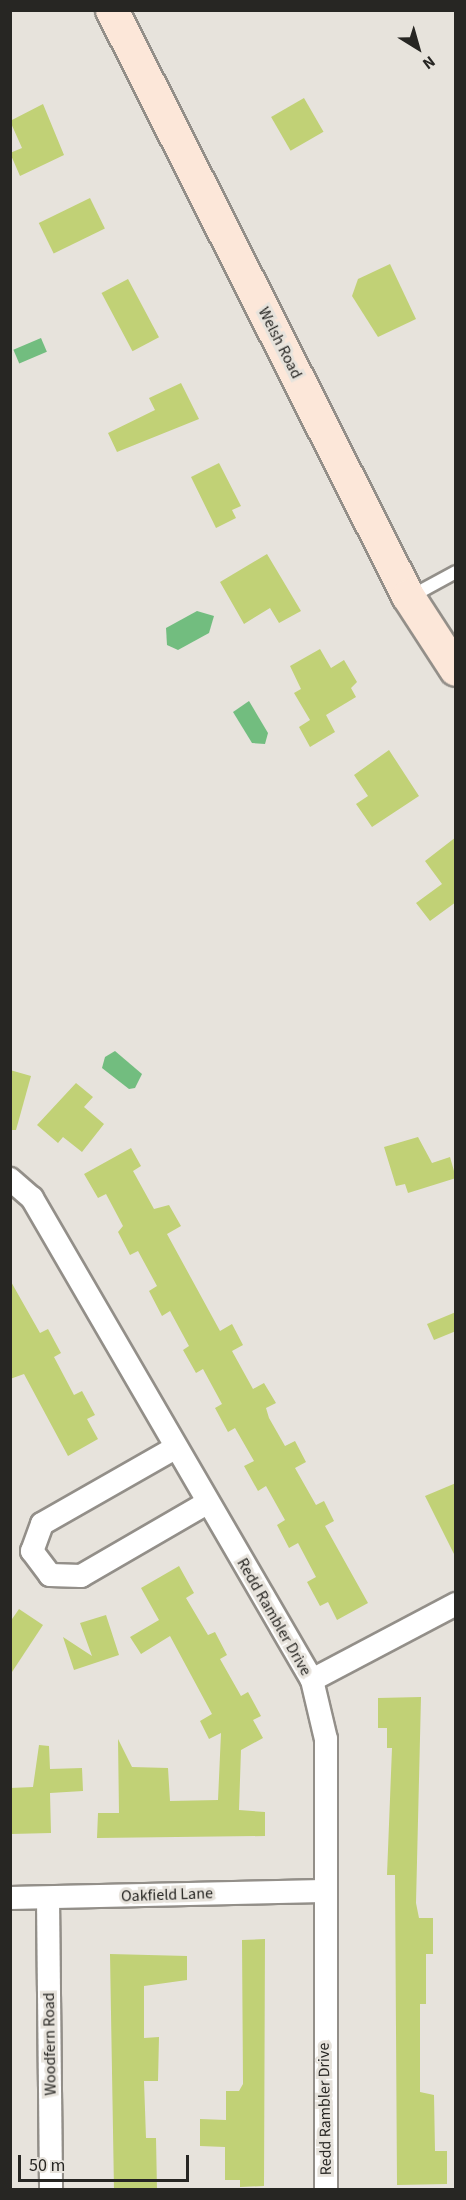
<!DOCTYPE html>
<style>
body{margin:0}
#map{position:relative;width:466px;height:2200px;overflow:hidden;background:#e7e3dc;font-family:"Source Sans 3",sans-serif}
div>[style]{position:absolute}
.water>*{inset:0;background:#72bd7f;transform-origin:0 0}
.building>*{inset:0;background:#c1d176;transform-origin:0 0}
.roads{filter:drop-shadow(2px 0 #938f89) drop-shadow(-2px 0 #938f89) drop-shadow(0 2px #938f89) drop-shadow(0 -2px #938f89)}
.service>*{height:12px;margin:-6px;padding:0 6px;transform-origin:6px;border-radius:6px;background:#fff}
.minor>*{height:22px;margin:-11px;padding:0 11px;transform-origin:11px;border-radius:11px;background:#fff}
.secondary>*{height:32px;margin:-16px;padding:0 16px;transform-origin:16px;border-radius:16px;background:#fce7d9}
span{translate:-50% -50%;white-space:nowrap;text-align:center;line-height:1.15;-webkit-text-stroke:6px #e7e3dc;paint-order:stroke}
.street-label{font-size:16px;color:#272623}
.frame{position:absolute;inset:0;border:12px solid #272623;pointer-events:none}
.north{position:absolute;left:388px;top:18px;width:60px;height:60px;-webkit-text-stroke:4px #e7e3dc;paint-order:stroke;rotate:143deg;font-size:16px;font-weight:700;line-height:24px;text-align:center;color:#272623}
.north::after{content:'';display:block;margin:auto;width:21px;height:27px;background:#272623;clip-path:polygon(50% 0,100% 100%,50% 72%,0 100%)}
.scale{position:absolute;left:18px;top:2155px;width:171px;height:27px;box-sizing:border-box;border:3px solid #272623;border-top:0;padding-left:8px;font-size:18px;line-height:21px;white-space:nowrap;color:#272623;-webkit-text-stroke:4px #e7e3dc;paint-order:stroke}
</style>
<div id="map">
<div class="water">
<i style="left:41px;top:338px;width:15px;height:30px;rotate:67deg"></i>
<i style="clip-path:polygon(197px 611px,214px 616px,209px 633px,178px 650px,167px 645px,166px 628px)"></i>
<i style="clip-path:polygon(249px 701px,268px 733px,265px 744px,252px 743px,233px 712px)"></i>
<i style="clip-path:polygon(115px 1051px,142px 1074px,135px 1088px,129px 1089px,102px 1068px,105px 1057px)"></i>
</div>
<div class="building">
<i style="left:304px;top:98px;width:39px;height:38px;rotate:60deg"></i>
<i style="clip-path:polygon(43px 104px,64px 155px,20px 176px,10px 153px,22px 148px,10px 121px)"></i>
<i style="left:90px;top:198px;width:34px;height:57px;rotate:64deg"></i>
<i style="clip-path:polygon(390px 264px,416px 319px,378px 337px,352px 296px,358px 279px)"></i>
<i style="left:128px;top:279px;width:66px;height:30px;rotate:62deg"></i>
<i style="clip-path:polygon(181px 383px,199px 419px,117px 452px,108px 433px,155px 410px,149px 398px)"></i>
<i style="clip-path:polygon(219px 463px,241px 506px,232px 510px,236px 518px,216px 528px,191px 477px)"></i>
<i style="clip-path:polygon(267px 554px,301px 611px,279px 623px,270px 608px,244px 624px,220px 582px)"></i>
<i style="clip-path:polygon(320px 649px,331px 668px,344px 660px,357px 682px,351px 688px,356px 697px,326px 715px,335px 732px,310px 747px,299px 727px,310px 720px,294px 693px,301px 689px,290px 666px)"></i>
<i style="clip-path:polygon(389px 750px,419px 796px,372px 827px,356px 804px,368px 796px,354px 775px)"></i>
<i style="clip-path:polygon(456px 837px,456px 902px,430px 921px,416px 903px,442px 884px,425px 861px)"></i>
<i style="clip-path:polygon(10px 1070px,31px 1076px,16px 1130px,10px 1130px)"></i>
<i style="clip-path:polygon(76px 1083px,93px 1097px,84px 1107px,104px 1124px,82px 1152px,63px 1137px,58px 1143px,37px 1125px)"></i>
<i style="clip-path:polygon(418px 1137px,432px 1163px,450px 1157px,456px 1178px,408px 1193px,405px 1184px,396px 1186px,384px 1147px)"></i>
<i style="clip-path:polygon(131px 1148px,141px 1166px,133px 1171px,154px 1209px,169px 1205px,181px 1226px,167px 1234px,220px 1331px,232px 1324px,243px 1345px,232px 1351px,253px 1389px,264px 1383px,276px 1403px,266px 1408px,269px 1418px,285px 1446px,295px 1441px,306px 1462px,295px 1468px,316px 1505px,324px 1501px,334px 1521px,325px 1526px,368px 1603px,337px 1620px,328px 1602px,320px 1606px,307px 1582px,316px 1577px,298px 1543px,289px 1548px,277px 1525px,285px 1520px,266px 1486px,258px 1491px,244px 1466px,254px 1461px,235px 1428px,228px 1432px,215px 1408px,222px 1404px,203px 1369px,196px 1373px,183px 1350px,189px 1346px,170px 1311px,162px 1316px,149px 1291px,157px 1286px,138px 1251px,130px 1255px,118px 1232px,123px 1226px,106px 1194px,98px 1198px,84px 1174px)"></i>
<i style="clip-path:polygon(10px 1280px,40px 1333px,48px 1329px,61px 1353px,54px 1357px,74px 1395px,82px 1391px,95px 1415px,87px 1419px,98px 1439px,68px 1456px,24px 1374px,10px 1379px)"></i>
<i style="clip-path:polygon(456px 1312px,456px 1331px,434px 1340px,427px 1324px)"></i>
<i style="clip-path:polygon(456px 1483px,456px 1558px,425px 1496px)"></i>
<i style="clip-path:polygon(179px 1566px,194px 1593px,186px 1598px,208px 1635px,215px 1632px,227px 1655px,220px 1659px,241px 1696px,248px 1692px,261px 1716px,253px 1720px,263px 1738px,241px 1750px,239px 1810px,265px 1812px,265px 1836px,97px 1838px,98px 1813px,119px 1813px,118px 1739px,132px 1767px,168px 1768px,170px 1801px,218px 1800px,221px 1733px,209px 1739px,200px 1721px,212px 1714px,170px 1636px,141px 1654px,130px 1637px,159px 1620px,141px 1588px)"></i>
<i style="clip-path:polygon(19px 1609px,43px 1625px,10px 1675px,10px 1622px)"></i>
<i style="clip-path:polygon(106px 1615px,119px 1655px,74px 1670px,63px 1637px,92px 1656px,80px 1623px)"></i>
<i style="clip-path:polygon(421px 1697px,416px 1903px,419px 1918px,433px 1918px,433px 1954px,426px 1954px,426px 2004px,420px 2004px,420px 2092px,434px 2095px,435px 2151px,447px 2151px,447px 2184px,397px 2185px,395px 1875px,387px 1875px,392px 1748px,387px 1748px,387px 1728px,378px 1728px,378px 1698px)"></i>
<i style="clip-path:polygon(39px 1745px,49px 1746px,50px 1769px,82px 1768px,83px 1791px,50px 1793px,51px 1833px,11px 1834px,10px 1788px,33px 1787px)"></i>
<i style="clip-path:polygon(265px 1939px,264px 2186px,240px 2187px,240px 2180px,225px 2180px,225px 2147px,200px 2146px,200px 2119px,226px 2120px,226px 2091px,239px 2091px,243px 2084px,242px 1940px)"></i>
<i style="clip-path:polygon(110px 1954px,187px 1956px,187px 1980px,144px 1986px,144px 2038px,159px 2037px,158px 2081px,144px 2081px,146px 2138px,156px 2138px,157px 2190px,114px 2190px)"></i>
</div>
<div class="roads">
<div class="service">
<i style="left:410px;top:597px;width:52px;rotate:-28.5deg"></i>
</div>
<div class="minor">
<i style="left:10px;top:1179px;width:29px;rotate:41deg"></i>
<i style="left:32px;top:1198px;width:557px;rotate:59.85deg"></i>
<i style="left:312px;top:1680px;width:61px;rotate:76.7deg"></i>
<i style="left:326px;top:1739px;width:451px;rotate:90deg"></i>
<i style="left:175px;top:1448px;width:153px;rotate:150.3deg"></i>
<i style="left:42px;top:1524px;width:29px;rotate:110deg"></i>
<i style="left:32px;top:1551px;width:30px;rotate:53deg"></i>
<i style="left:50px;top:1575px;width:31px;rotate:2deg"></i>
<i style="left:81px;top:1576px;width:146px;rotate:-30.1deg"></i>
<i style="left:312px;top:1680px;width:163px;rotate:-27.8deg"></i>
<i style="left:10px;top:1898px;width:313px;rotate:-1.3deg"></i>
<i style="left:48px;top:1898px;width:292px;rotate:89.4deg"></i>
</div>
<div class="secondary">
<i style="left:112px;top:10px;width:657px;rotate:63.2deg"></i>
<i style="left:408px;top:596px;width:88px;rotate:57deg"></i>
</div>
</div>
<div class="street-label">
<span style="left:280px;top:343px;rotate:63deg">Welsh Road</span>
<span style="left:274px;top:1617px;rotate:60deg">Redd Rambler Drive</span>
<span style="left:167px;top:1895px;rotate:-2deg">Oakfield Lane</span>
<span style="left:50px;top:2044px;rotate:-91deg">Woodfern Road</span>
<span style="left:325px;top:2109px;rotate:-91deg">Redd Rambler Drive</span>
</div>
<div class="frame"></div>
<div class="north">N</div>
<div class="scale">50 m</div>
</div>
